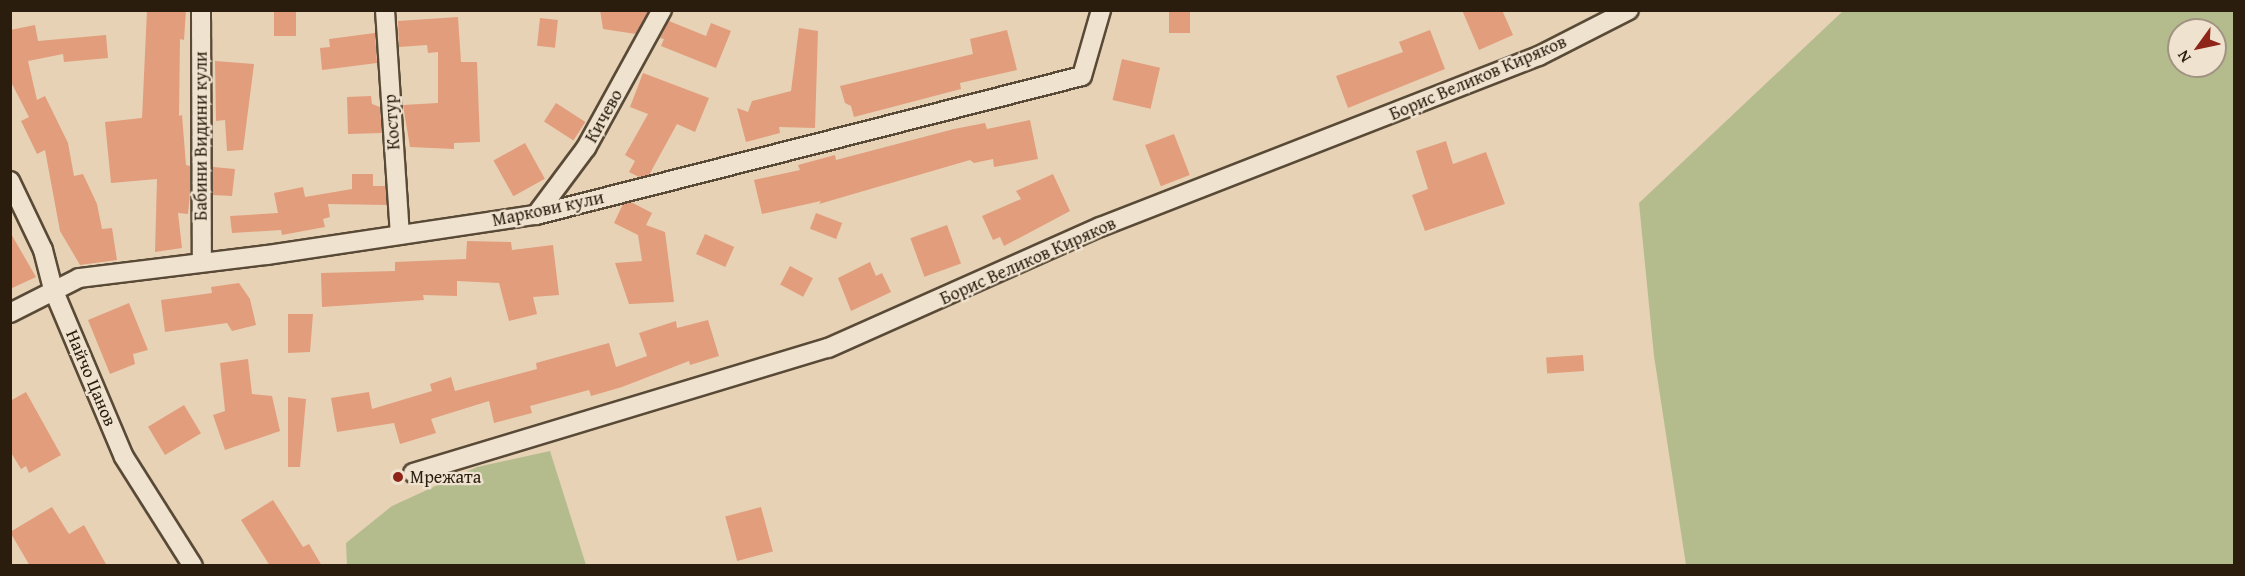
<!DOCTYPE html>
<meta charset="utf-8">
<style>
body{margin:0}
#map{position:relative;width:2245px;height:576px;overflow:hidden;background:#e7d2b5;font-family:"Gentium Book Plus",serif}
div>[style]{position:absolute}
.green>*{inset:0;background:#b4bc8e}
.building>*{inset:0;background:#e29d7d;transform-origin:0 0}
.roads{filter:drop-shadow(2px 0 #594a37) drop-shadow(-2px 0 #594a37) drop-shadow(0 2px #594a37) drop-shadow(0 -2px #594a37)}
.street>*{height:18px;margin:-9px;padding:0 9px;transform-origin:9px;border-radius:9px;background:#efe2cf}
.dots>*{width:16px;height:16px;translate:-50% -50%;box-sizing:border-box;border:3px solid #efe2cf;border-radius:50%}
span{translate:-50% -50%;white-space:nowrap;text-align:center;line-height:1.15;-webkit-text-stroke:4.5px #efe2cf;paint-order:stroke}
.street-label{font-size:18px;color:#2a1d0d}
.poi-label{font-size:18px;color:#2a1d0d}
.left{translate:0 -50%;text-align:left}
.frame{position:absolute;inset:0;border:12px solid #2a1d0d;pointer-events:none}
.north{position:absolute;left:2167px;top:18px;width:60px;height:60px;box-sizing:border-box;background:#efe2cf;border:2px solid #a09381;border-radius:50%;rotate:237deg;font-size:16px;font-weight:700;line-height:24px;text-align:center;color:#2a1d0d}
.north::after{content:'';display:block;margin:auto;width:21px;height:27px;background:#8f2418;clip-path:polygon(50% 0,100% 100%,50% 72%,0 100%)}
</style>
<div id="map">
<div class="green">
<i style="clip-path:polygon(evenodd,1843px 11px,2234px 11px,2234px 565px,1686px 565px,1654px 356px,1639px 203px,1843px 11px,2179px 30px,2215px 30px,2215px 66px,2179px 66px,2179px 30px)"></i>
<i style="clip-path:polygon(550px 451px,586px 565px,347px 565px,346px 543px,392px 506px,477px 467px)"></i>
</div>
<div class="building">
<i style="clip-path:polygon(147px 10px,186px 10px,184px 40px,180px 39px,179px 116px,182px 115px,186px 165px,190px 166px,190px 193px,188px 214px,178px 213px,182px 248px,155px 252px,157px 179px,111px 183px,105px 122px,142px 118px)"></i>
<i style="left:274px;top:10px;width:22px;height:26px"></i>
<i style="clip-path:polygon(600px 10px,649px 10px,649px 11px,636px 34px,603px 29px)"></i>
<i style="left:1169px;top:10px;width:21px;height:23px"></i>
<i style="clip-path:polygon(1462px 10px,1502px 10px,1513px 35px,1479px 50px)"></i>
<i style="clip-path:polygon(458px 17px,461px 62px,477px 62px,480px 142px,454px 143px,454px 149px,410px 147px,403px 105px,438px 103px,438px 52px,428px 53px,427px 45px,399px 47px,398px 21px)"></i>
<i style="left:540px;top:18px;width:18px;height:28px;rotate:6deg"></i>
<i style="clip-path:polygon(669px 21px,706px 36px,711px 23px,731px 31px,716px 68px,661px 46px,664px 39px,660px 38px)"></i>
<i style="clip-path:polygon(35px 25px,38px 41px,106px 35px,108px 58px,64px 62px,63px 54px,28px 61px,37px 100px,45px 96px,68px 143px,74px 176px,83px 174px,97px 204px,102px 229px,112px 228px,117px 260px,80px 265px,60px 231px,45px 150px,37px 154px,21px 121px,29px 117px,10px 80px,10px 30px)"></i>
<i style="clip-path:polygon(799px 28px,818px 31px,815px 128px,779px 127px,780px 133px,746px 142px,737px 108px,748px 112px,752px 101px,791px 91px)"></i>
<i style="clip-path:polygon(1007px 30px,1017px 70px,960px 83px,961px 89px,854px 117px,851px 106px,845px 103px,840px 86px,973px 54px,970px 39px)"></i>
<i style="clip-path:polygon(1430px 30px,1445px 69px,1348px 108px,1336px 76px,1403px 52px,1399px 42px)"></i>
<i style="clip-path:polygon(375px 33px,377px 63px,322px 70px,320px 48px,330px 47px,329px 39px)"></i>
<i style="left:1122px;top:59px;width:39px;height:42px;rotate:13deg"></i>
<i style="clip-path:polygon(215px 61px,254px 64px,243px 150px,227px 151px,225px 120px,216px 121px)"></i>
<i style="clip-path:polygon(643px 73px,709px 98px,695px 132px,677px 124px,649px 175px,639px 177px,629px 172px,635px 161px,625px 155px,648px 114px,630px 107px)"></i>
<i style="clip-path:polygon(371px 96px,372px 104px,380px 107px,382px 133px,348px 134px,347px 97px)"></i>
<i style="left:556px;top:103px;width:35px;height:22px;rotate:33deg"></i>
<i style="clip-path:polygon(1030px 120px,1038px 159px,994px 167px,993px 159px,974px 163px,970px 160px,819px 204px,821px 201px,762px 214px,754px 180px,800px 170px,798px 165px,835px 155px,836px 160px,954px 129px,985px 123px,987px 129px)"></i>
<i style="left:1174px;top:134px;width:44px;height:31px;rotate:69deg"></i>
<i style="clip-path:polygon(1446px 141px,1453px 164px,1486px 152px,1505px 204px,1425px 231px,1412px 195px,1428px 189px,1416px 151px)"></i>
<i style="left:525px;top:143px;width:41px;height:36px;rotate:61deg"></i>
<i style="clip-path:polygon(213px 167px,235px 169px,232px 196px,213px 195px)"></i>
<i style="clip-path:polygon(352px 174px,373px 174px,373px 186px,386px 186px,387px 205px,328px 204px,330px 217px,323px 219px,325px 227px,282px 235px,281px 230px,232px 233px,230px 216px,278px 213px,274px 193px,303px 187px,305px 197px,352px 189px)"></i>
<i style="clip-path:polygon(1053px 174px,1070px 211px,1004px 246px,1000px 237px,993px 240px,982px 216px,1021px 199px,1016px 191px)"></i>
<i style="clip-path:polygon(631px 202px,652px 213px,646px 225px,665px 232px,674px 302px,629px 304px,615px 263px,642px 261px,638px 235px,614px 223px,623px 204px)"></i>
<i style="left:816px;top:213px;width:28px;height:17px;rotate:21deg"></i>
<i style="left:947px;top:225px;width:41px;height:39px;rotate:70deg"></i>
<i style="clip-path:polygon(10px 232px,36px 277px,10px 289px)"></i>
<i style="left:705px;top:234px;width:32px;height:22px;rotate:24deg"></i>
<i style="clip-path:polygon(467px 241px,511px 242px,512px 250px,553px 245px,559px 295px,533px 297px,537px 314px,509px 321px,499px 283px,457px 281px,457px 296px,423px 295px,424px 300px,322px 307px,321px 273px,395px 271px,395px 262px,466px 259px)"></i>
<i style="clip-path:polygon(870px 262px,876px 276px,882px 273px,891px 292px,851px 311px,838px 278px)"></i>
<i style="left:790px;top:266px;width:26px;height:21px;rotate:28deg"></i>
<i style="clip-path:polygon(239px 283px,250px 299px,256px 325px,232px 331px,227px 323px,165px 332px,161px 300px,212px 293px,211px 287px)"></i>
<i style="clip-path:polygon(129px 303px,148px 350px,133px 354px,135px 364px,110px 374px,88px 320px)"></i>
<i style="clip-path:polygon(288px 314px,313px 314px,310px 352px,288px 353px)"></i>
<i style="clip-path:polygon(708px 320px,719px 356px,690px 365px,689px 361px,622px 387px,591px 396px,589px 390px,530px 406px,532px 413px,494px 423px,489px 401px,431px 419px,436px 433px,400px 444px,394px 423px,337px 432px,331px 398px,369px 392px,372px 409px,432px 391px,430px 384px,451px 377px,455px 391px,537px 369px,536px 363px,609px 343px,616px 367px,647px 356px,639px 333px,676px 321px,677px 328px)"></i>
<i style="left:1583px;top:355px;width:16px;height:37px;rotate:86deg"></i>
<i style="clip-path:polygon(248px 359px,252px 394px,272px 396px,280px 431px,225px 450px,213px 415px,225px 411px,220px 363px)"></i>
<i style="clip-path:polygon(26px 392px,61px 455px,29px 473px,26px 466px,21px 469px,10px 451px,10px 401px)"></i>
<i style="clip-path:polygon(288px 397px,306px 399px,300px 467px,288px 467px)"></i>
<i style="left:184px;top:405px;width:33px;height:42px;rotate:59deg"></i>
<i style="clip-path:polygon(273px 500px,303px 547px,309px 544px,322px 566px,270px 566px,241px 520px)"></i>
<i style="clip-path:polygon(52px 507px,69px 534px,84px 525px,107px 566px,30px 566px,10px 532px)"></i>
<i style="left:761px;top:507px;width:46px;height:37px;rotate:75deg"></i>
</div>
<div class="roads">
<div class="street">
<i style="left:201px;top:10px;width:252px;rotate:89.8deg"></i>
<i style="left:385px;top:10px;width:225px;rotate:86.2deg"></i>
<i style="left:10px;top:181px;width:76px;rotate:64.4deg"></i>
<i style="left:43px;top:250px;width:40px;rotate:75.6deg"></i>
<i style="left:53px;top:289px;width:182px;rotate:67.1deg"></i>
<i style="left:124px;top:457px;width:129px;rotate:57.7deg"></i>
<i style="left:536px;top:215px;width:84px;rotate:-53.3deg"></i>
<i style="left:586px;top:148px;width:158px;rotate:-61.2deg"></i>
<i style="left:10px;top:313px;width:77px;rotate:-26.9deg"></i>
<i style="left:79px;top:278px;width:189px;rotate:-7deg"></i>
<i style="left:267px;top:255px;width:272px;rotate:-8.5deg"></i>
<i style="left:536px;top:215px;width:563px;rotate:-14.28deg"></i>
<i style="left:1082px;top:76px;width:69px;rotate:-73.9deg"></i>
<i style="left:413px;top:473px;width:433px;rotate:-16.8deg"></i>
<i style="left:828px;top:348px;width:298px;rotate:-24deg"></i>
<i style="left:1100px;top:227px;width:471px;rotate:-21.3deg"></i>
<i style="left:1539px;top:56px;width:101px;rotate:-27.1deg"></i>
</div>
</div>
<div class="dots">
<i style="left:398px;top:477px;background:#8f2418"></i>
</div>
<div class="street-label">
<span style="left:1478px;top:78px;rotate:-23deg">Борис Великов Киряков</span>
<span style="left:604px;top:116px;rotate:-61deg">Кичево</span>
<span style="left:392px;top:122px;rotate:-94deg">Костур</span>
<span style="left:201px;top:136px;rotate:-90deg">Бабини Видини кули</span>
<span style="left:548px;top:209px;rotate:-12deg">Маркови кули</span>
<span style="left:1028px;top:261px;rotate:-24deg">Борис Великов Киряков</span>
<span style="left:91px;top:378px;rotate:67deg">Найчо Цанов</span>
</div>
<div class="poi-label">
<span class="left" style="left:410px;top:477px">Мрежата</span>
</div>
<div class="frame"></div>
<div class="north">N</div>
</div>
